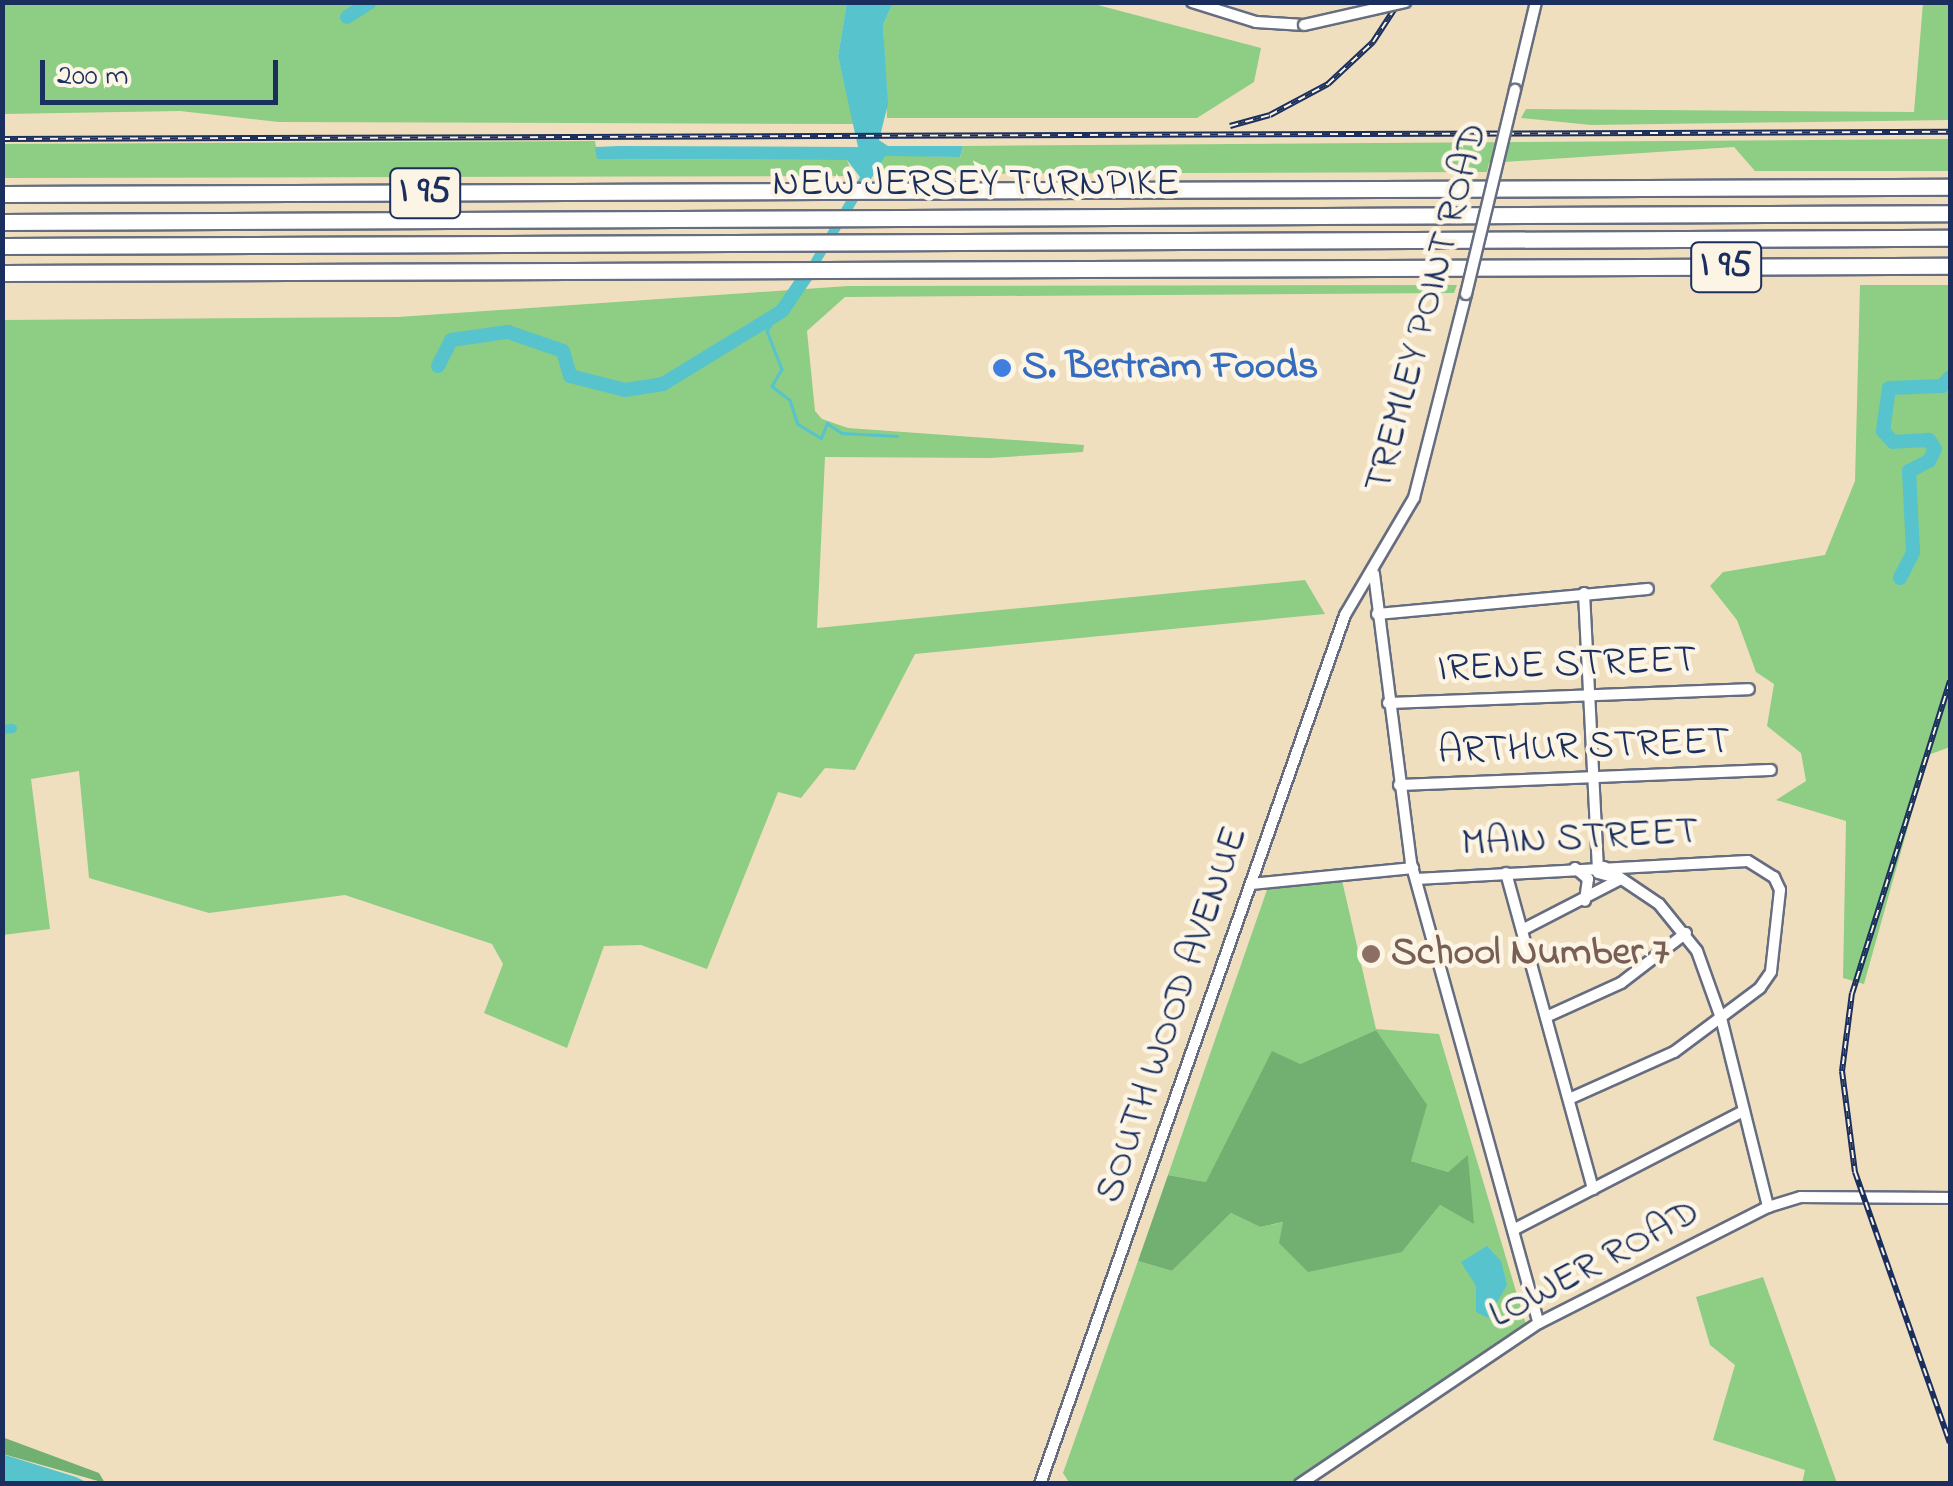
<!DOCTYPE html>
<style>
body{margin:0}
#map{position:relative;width:1953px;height:1486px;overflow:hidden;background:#f0dfbe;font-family:"Indie Flower",sans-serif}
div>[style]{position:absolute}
.green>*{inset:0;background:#8ecd84}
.forest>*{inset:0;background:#72b072}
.water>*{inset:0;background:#56c3cd}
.stream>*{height:2.5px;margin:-1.25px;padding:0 1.25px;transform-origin:1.25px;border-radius:1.25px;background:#56c3cd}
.canal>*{height:9px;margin:-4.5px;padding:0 4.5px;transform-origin:4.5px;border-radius:4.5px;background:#56c3cd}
.river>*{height:14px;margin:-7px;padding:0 7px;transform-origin:7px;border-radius:7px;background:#56c3cd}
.roads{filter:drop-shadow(2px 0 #666d80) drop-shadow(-2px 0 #666d80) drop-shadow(0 2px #666d80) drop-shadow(0 -2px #666d80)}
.minor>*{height:10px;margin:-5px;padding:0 5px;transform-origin:5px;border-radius:5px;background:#fff}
.highway>*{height:15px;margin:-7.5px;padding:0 7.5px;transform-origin:7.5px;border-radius:7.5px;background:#fff}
.rail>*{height:6px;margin-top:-3px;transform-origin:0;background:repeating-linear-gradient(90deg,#fcf5e5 0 8px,#1b2f5e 0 16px);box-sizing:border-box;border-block:2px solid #1b2f5e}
.bridges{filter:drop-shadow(2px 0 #666d80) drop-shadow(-2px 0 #666d80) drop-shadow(0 2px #666d80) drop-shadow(0 -2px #666d80)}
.minor-bridge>*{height:10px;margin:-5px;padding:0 5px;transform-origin:5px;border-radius:5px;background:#fff}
.dots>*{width:28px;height:28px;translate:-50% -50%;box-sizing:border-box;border:5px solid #fcf5e5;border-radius:50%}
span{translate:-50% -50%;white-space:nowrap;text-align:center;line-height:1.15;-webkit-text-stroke:9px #fcf5e5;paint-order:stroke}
.shield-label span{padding:2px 8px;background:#fcf5e5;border:2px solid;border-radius:8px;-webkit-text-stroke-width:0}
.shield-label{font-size:38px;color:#1b2f5e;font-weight:700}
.street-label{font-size:40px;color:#1b2f5e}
.shop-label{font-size:40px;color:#366cbe;font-weight:700}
.left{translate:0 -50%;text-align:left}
.education-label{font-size:40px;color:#785e54;font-weight:700}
.frame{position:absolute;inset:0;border:5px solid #1b2f5e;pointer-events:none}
.scale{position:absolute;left:40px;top:60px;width:238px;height:45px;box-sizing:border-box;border:5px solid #1b2f5e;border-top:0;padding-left:12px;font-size:30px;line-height:35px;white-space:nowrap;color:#1b2f5e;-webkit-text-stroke:8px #fcf5e5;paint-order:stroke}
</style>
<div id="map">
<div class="green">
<i style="clip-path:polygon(2px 3px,847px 3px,838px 56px,854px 124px,279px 122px,180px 111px,3px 114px)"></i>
<i style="clip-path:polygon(893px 3px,1090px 3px,1261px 48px,1254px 82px,1197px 118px,887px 118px,883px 25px)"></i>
<i style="clip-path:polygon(1923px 3px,1950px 3px,1950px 120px,1591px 125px,1521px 118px,1526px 109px,1914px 112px)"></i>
<i style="clip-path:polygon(1950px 139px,1950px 171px,1755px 171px,1734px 147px,1489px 163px,1487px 172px,870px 174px,885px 155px,960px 157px,963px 146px)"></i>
<i style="clip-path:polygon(595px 141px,598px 159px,847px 160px,853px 176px,3px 178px,2px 144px)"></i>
<i style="clip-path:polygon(1457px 285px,1454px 293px,845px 297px,807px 331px,815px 411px,822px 419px,848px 428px,1084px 445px,1083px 452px,990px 458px,825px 457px,817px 628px,1305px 580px,1325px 614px,915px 654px,855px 770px,825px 768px,801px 798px,778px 792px,707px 969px,641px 945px,604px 946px,567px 1048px,484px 1013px,503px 964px,492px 944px,345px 895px,209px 913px,89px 878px,79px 771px,31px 779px,50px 929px,3px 935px,3px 320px,398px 317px,848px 286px)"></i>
<i style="clip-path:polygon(1860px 285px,1950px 285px,1950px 747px,1928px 755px,1864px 984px,1843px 978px,1846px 821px,1776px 800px,1806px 781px,1801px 753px,1767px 726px,1774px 684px,1756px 672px,1737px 620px,1710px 586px,1723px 572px,1825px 555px,1855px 481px)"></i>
<i style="clip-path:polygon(1341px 876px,1376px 1029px,1439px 1034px,1527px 1328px,1301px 1483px,1070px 1484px,1063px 1473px,1138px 1261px,1172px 1271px,1231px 1213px,1260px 1227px,1284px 1222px,1402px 1252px,1440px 1205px,1473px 1223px,1468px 1156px,1448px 1172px,1411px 1161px,1376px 1030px,1300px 1064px,1206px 1182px,1168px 1175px,1269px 884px)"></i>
<i style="clip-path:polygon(1763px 1277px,1837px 1483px,1802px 1483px,1805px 1470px,1713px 1440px,1735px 1365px,1710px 1345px,1696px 1297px)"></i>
</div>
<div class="forest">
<i style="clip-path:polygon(1376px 1030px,1427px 1105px,1411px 1161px,1448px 1172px,1468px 1155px,1474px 1224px,1440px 1205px,1402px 1252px,1308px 1272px,1279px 1243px,1283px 1222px,1260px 1227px,1231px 1213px,1172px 1271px,1138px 1261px,1168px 1175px,1206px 1182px,1272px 1051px,1300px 1064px)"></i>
<i style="clip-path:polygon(2px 1437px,99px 1473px,105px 1483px,3px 1454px)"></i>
</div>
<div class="water">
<i style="clip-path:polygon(847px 2px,893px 3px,883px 25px,888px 104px,879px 140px,888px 146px,963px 146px,960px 157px,885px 156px,806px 286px,794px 289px,860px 177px,847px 160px,597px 159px,595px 147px,620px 146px,858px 147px,838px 56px)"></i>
<i style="clip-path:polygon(1487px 1246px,1501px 1261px,1507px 1285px,1488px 1318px,1476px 1312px,1476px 1286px,1461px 1262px)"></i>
<i style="clip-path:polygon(2px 1454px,76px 1477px,88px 1483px,3px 1483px)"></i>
</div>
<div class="stream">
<i style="left:778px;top:313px;width:21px;rotate:121deg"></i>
<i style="left:767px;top:331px;width:41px;rotate:68.5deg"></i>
<i style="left:782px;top:369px;width:20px;rotate:120deg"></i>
<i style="left:772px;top:386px;width:23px;rotate:38deg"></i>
<i style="left:790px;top:400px;width:25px;rotate:72deg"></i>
<i style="left:798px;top:424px;width:27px;rotate:31deg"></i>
<i style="left:821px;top:438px;width:16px;rotate:-68deg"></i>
<i style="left:827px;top:423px;width:18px;rotate:34deg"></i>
<i style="left:842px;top:433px;width:55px;rotate:3.1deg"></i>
</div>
<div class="canal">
<i style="left:2px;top:729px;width:10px;rotate:-6deg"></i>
</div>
<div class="river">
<i style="left:347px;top:17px;width:27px;rotate:-33deg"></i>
<i style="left:438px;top:366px;width:29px;rotate:-63deg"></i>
<i style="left:451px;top:340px;width:58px;rotate:-8deg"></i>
<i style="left:508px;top:332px;width:58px;rotate:19.1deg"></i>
<i style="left:563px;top:351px;width:26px;rotate:74deg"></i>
<i style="left:570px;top:376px;width:57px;rotate:14.3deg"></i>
<i style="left:625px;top:390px;width:38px;rotate:-9deg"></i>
<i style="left:663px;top:384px;width:140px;rotate:-31.5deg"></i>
<i style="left:782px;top:311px;width:46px;rotate:-55.6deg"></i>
<i style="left:1900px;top:578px;width:29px;rotate:-63deg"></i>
<i style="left:1913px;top:552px;width:81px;rotate:-92.8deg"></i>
<i style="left:1909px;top:471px;width:22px;rotate:-27deg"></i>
<i style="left:1929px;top:461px;width:13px;rotate:-63deg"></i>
<i style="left:1935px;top:449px;width:11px;rotate:-124deg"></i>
<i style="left:1929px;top:440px;width:36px;rotate:177deg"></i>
<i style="left:1893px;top:442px;width:15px;rotate:-132deg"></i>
<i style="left:1883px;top:431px;width:43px;rotate:-82.1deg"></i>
<i style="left:1889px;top:388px;width:53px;rotate:-2.2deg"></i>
<i style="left:1942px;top:386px;width:12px;rotate:-48deg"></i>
</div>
<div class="roads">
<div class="minor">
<i style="left:1192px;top:2px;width:67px;rotate:17.4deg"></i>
<i style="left:1256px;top:22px;width:48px;rotate:3.6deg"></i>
<i style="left:1515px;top:90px;width:90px;rotate:-76.6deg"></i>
<i style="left:1374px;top:574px;width:291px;rotate:82.7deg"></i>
<i style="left:1411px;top:863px;width:477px;rotate:74.5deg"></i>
<i style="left:1584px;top:593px;width:280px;rotate:87.1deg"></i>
<i style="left:1598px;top:873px;width:24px;rotate:15deg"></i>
<i style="left:1377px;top:614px;width:272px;rotate:-5.3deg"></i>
<i style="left:1388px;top:703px;width:361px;rotate:-2.2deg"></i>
<i style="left:1399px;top:785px;width:372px;rotate:-2.3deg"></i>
<i style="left:1604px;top:867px;width:66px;rotate:33.9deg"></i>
<i style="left:1659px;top:904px;width:60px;rotate:51deg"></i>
<i style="left:1697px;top:951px;width:71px;rotate:70.3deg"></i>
<i style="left:1721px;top:1018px;width:195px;rotate:76deg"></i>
<i style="left:1575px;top:868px;width:17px;rotate:40deg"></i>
<i style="left:1588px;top:879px;width:22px;rotate:98deg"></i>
<i style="left:1506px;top:873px;width:328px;rotate:74.6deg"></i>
<i style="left:1416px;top:879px;width:332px;rotate:-3.1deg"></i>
<i style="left:1748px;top:861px;width:31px;rotate:32deg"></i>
<i style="left:1774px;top:877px;width:14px;rotate:65deg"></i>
<i style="left:1780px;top:890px;width:82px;rotate:96.3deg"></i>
<i style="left:1771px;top:972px;width:19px;rotate:125deg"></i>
<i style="left:1760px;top:988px;width:107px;rotate:143.3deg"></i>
<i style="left:1674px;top:1052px;width:115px;rotate:155.9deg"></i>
<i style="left:1251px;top:884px;width:163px;rotate:-5.6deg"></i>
<i style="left:1522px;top:930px;width:111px;rotate:-27.3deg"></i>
<i style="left:1546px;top:1017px;width:82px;rotate:-24.4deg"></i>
<i style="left:1621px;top:983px;width:82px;rotate:-37.6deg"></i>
<i style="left:1513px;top:1230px;width:258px;rotate:-27.3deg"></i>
<i style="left:1040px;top:1484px;width:921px;rotate:-70.66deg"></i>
<i style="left:1345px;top:615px;width:136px;rotate:-59.5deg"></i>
<i style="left:1414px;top:498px;width:211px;rotate:-75.7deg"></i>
<i style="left:1300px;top:1484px;width:288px;rotate:-34deg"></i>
<i style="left:1539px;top:1323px;width:257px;rotate:-26.9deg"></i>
<i style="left:1768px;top:1207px;width:34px;rotate:-17deg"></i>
<i style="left:1801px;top:1197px;width:149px;rotate:0.4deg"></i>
</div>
<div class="highway">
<i style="left:2px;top:194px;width:1948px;rotate:-0.21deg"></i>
<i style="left:2px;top:222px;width:1948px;rotate:-0.26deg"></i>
<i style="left:2px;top:246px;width:1948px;rotate:-0.24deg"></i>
<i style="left:2px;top:273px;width:1948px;rotate:-0.21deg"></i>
</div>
</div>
<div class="rail">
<i style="left:1230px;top:126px;width:41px;rotate:-15.4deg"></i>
<i style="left:1270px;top:115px;width:66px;rotate:-28.1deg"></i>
<i style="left:1328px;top:84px;width:62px;rotate:-43deg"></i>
<i style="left:1373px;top:42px;width:48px;rotate:-57deg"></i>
<i style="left:2px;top:139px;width:1948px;rotate:-0.21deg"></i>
<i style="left:1950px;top:681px;width:327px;rotate:107.4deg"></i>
<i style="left:1852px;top:993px;width:79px;rotate:97.3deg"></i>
<i style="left:1842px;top:1071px;width:102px;rotate:82.7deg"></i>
<i style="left:1855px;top:1172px;width:287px;rotate:70.7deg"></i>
</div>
<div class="bridges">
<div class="minor-bridge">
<i style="left:1304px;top:25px;width:104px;rotate:-12.8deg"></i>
<i style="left:1466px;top:294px;width:210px;rotate:-76.5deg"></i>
</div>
</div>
<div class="dots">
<i style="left:1002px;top:368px;background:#3f7fe0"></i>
<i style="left:1371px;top:954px;background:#8d6e63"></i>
</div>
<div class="shield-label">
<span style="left:425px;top:193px">I 95</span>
<span style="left:1726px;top:267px">I 95</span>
</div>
<div class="street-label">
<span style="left:976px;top:185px">NEW JERSEY TURNPIKE</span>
<span style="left:1428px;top:308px;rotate:-75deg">TREMLEY POINT ROAD</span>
<span style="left:1567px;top:666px;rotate:-2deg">IRENE STREET</span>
<span style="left:1584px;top:748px;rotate:-2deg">ARTHUR STREET</span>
<span style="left:1580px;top:839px;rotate:-3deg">MAIN STREET</span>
<span style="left:1173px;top:1015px;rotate:-71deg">SOUTH WOOD AVENUE</span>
<span style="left:1595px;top:1265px;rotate:-28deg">LOWER ROAD</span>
</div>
<div class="shop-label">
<span class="left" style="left:1022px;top:368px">S. Bertram Foods</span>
</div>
<div class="education-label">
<span class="left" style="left:1391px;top:954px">School Number 7</span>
</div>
<div class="frame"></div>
<div class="scale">200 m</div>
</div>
